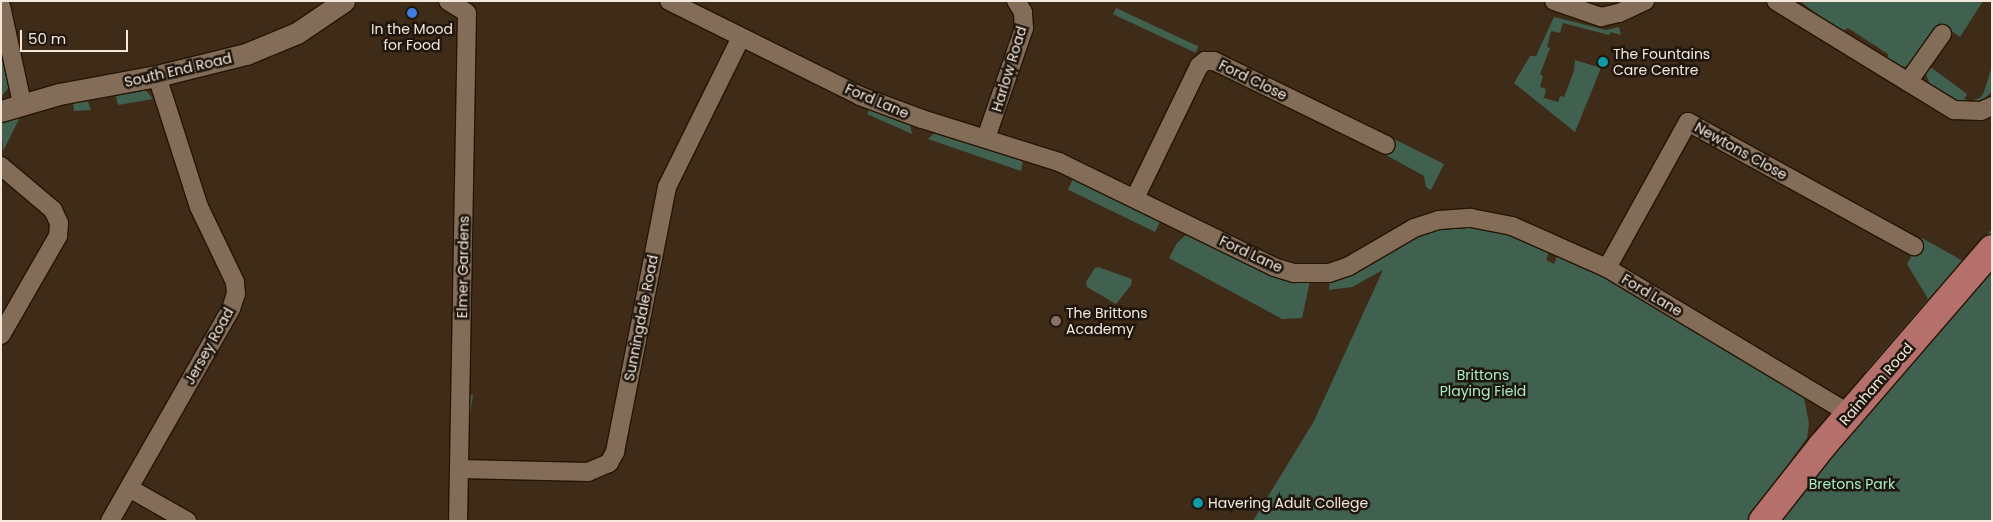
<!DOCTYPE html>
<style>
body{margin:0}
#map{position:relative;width:1993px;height:522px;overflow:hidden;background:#3f2c18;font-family:Poppins,sans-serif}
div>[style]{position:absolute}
.green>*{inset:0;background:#406150;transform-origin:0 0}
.roads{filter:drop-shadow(1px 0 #251402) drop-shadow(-1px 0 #251402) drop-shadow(0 1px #251402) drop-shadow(0 -1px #251402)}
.minor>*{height:18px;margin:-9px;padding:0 9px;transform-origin:9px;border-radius:9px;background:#836d58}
.tertiary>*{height:21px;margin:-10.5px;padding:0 10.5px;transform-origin:10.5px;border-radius:10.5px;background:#836d58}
.primary>*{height:28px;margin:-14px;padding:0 14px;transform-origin:14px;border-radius:14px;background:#b5706c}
.dots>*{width:14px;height:14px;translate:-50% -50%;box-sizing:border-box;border:2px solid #1f160e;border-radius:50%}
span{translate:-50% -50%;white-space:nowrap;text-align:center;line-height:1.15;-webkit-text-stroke:5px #1f160e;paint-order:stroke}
.poi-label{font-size:14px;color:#f4e8dc}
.left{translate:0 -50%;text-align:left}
.street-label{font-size:14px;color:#f4e8dc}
.park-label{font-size:14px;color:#a5eec7}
.frame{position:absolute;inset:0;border:2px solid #f4e8dc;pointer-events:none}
.scale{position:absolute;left:20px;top:30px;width:108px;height:22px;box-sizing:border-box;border:2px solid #f4e8dc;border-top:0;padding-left:6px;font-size:15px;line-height:18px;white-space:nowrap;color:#f4e8dc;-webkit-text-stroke:4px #1f160e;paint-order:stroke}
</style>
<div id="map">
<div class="green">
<i style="clip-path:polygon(1800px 1px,1983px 1px,1960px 37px,1940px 23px,1913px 64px,1905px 67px,1887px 63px,1888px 54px,1848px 28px,1839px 34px,1826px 26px,1825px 20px)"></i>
<i style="left:1116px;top:8px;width:91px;height:7px;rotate:25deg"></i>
<i style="clip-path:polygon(1554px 17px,1606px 30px,1619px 27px,1621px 35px,1611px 32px,1609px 35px,1563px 23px,1560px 33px,1551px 31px,1547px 47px,1550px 48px,1540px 74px,1543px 76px,1540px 87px,1546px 89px,1544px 98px,1558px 102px,1560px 96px,1564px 97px,1574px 71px,1575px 60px,1601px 68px,1575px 132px,1514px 83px,1530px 56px,1536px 56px)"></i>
<i style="clip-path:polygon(1px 52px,9px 87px,1px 97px)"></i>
<i style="clip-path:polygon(1929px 66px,1967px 94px,1964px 99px,1970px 101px,1980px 98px,1984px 92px,1992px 66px,1992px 92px,1978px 103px,1959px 103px,1931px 88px,1926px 74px)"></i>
<i style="clip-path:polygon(145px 89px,153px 99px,118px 105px,115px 93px)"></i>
<i style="clip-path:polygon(87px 99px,91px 110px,74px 111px,73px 102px)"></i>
<i style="clip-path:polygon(870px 108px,910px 124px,912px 134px,867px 114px)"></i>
<i style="clip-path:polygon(20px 117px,3px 151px,1px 124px)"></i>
<i style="clip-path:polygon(935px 132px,1023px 160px,1021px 171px,928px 139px)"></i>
<i style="clip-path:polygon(1394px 139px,1444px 164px,1431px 190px,1426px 187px,1424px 176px,1386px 155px)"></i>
<i style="left:1074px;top:177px;width:97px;height:14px;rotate:26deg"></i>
<i style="clip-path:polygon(1480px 227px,1510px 235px,1549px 252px,1546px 260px,1554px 264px,1558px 254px,1603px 277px,1804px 398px,1809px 424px,1807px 438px,1747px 521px,1253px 521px,1314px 421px,1383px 270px,1352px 287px,1329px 290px,1330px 280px,1417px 236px,1442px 229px)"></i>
<i style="clip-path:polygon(1992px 229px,1992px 236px,1869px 372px,1865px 372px,1928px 299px,1907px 264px,1922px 238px,1963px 261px)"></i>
<i style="clip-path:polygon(1187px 234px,1310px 281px,1302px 318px,1282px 319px,1169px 258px,1177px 243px)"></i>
<i style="clip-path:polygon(1098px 267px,1132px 279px,1131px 285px,1116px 304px,1087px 287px,1086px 282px,1095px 268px)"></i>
<i style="clip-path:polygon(1992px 267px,1992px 521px,1774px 521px,1857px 428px)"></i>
<i style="left:467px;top:394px;width:6px;height:54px;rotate:9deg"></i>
</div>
<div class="roads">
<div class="minor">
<i style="left:448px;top:1px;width:22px;rotate:32deg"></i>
<i style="left:467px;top:13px;width:508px;rotate:91.01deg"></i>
<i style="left:669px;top:1px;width:213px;rotate:26.4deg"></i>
<i style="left:860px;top:96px;width:66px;rotate:20.4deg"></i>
<i style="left:922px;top:119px;width:144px;rotate:17.4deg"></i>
<i style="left:1059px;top:162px;width:239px;rotate:26deg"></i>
<i style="left:1274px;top:267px;width:21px;rotate:17deg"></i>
<i style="left:1294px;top:273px;width:35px"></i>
<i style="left:1329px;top:273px;width:21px;rotate:-19deg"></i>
<i style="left:1349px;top:266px;width:75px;rotate:-30.3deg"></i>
<i style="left:1414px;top:228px;width:26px;rotate:-18deg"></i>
<i style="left:1439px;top:220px;width:32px;rotate:-4deg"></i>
<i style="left:1471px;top:218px;width:42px;rotate:11deg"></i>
<i style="left:1512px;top:226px;width:104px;rotate:23.9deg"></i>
<i style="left:1607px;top:268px;width:283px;rotate:31deg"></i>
<i style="left:1554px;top:1px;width:50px;rotate:18.8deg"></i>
<i style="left:1601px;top:17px;width:18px;rotate:-13deg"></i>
<i style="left:1619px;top:13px;width:29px;rotate:-25deg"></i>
<i style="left:1776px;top:1px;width:209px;rotate:31.5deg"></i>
<i style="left:1954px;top:110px;width:27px;rotate:2deg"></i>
<i style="left:1981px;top:111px;width:12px;rotate:-24deg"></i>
<i style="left:1px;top:6px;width:99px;rotate:77.8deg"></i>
<i style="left:1908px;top:82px;width:59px;rotate:-54.7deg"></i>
<i style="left:986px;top:138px;width:116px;rotate:-70.9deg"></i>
<i style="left:1024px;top:28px;width:16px;rotate:-94deg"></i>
<i style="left:1023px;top:12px;width:13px;rotate:-122deg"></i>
<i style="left:1px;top:166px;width:68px;rotate:40.2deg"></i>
<i style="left:53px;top:210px;width:14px;rotate:65deg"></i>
<i style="left:59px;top:223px;width:13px;rotate:94deg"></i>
<i style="left:58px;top:236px;width:114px;rotate:119.9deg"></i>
<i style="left:1135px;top:198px;width:147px;rotate:-64.1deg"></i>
<i style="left:1199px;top:66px;width:8px;rotate:-40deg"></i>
<i style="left:1205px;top:61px;width:9px"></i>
<i style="left:1214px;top:61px;width:191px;rotate:26deg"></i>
<i style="left:1607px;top:268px;width:167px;rotate:-61deg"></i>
<i style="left:1688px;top:122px;width:258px;rotate:28.8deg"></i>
<i style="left:460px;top:469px;width:128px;rotate:1.3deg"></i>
<i style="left:588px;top:472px;width:23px;rotate:-23deg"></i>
<i style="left:609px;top:463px;width:13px;rotate:-61deg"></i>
<i style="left:615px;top:452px;width:270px;rotate:-78.9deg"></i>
<i style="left:667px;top:187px;width:167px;rotate:-63.7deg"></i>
<i style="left:129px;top:488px;width:67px;rotate:29.6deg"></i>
<i style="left:110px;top:521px;width:244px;rotate:-60.3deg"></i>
<i style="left:231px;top:309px;width:16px;rotate:-72deg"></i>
<i style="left:236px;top:294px;width:12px;rotate:-95deg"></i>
<i style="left:235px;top:282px;width:83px;rotate:-115.6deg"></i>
<i style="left:199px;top:207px;width:138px;rotate:-107.8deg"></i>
</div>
<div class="tertiary">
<i style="left:1px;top:111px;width:60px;rotate:-16.3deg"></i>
<i style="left:59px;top:94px;width:100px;rotate:-10.4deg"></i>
<i style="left:157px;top:76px;width:92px;rotate:-13.9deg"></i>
<i style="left:246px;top:54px;width:55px;rotate:-22.4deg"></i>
<i style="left:297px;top:33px;width:57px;rotate:-34.2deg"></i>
</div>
<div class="primary">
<i style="left:1763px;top:521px;width:95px;rotate:-51.8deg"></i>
<i style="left:1822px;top:446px;width:260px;rotate:-49.2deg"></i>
</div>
</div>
<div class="dots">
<i style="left:412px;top:13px;background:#3f7fe0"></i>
<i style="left:1603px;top:62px;background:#0f9aa8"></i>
<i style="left:1056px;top:321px;background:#8d6e63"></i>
<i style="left:1198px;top:503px;background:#0f9aa8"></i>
</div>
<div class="poi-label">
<span style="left:412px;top:37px">In the Mood<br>for Food</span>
<span class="left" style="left:1613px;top:62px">The Fountains<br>Care Centre</span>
<span class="left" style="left:1066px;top:321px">The Brittons<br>Academy</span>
<span class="left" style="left:1208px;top:503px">Havering Adult College</span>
</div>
<div class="street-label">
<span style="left:1009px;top:69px;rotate:-73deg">Harlow Road</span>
<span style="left:178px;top:70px;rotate:-13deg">South End Road</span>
<span style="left:1253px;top:80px;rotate:26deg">Ford Close</span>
<span style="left:877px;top:101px;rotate:23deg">Ford Lane</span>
<span style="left:1741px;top:151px;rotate:29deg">Newtons Close</span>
<span style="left:1251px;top:254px;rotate:25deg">Ford Lane</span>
<span style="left:463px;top:267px;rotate:-89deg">Elmer Gardens</span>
<span style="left:1652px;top:295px;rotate:31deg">Ford Lane</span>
<span style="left:641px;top:318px;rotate:-79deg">Sunningdale Road</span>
<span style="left:209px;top:346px;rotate:-61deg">Jersey Road</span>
<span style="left:1876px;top:384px;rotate:-49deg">Rainham Road</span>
</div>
<div class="park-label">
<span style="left:1483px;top:383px">Brittons<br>Playing Field</span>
<span style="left:1852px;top:484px">Bretons Park</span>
</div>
<div class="frame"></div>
<div class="scale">50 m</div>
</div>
